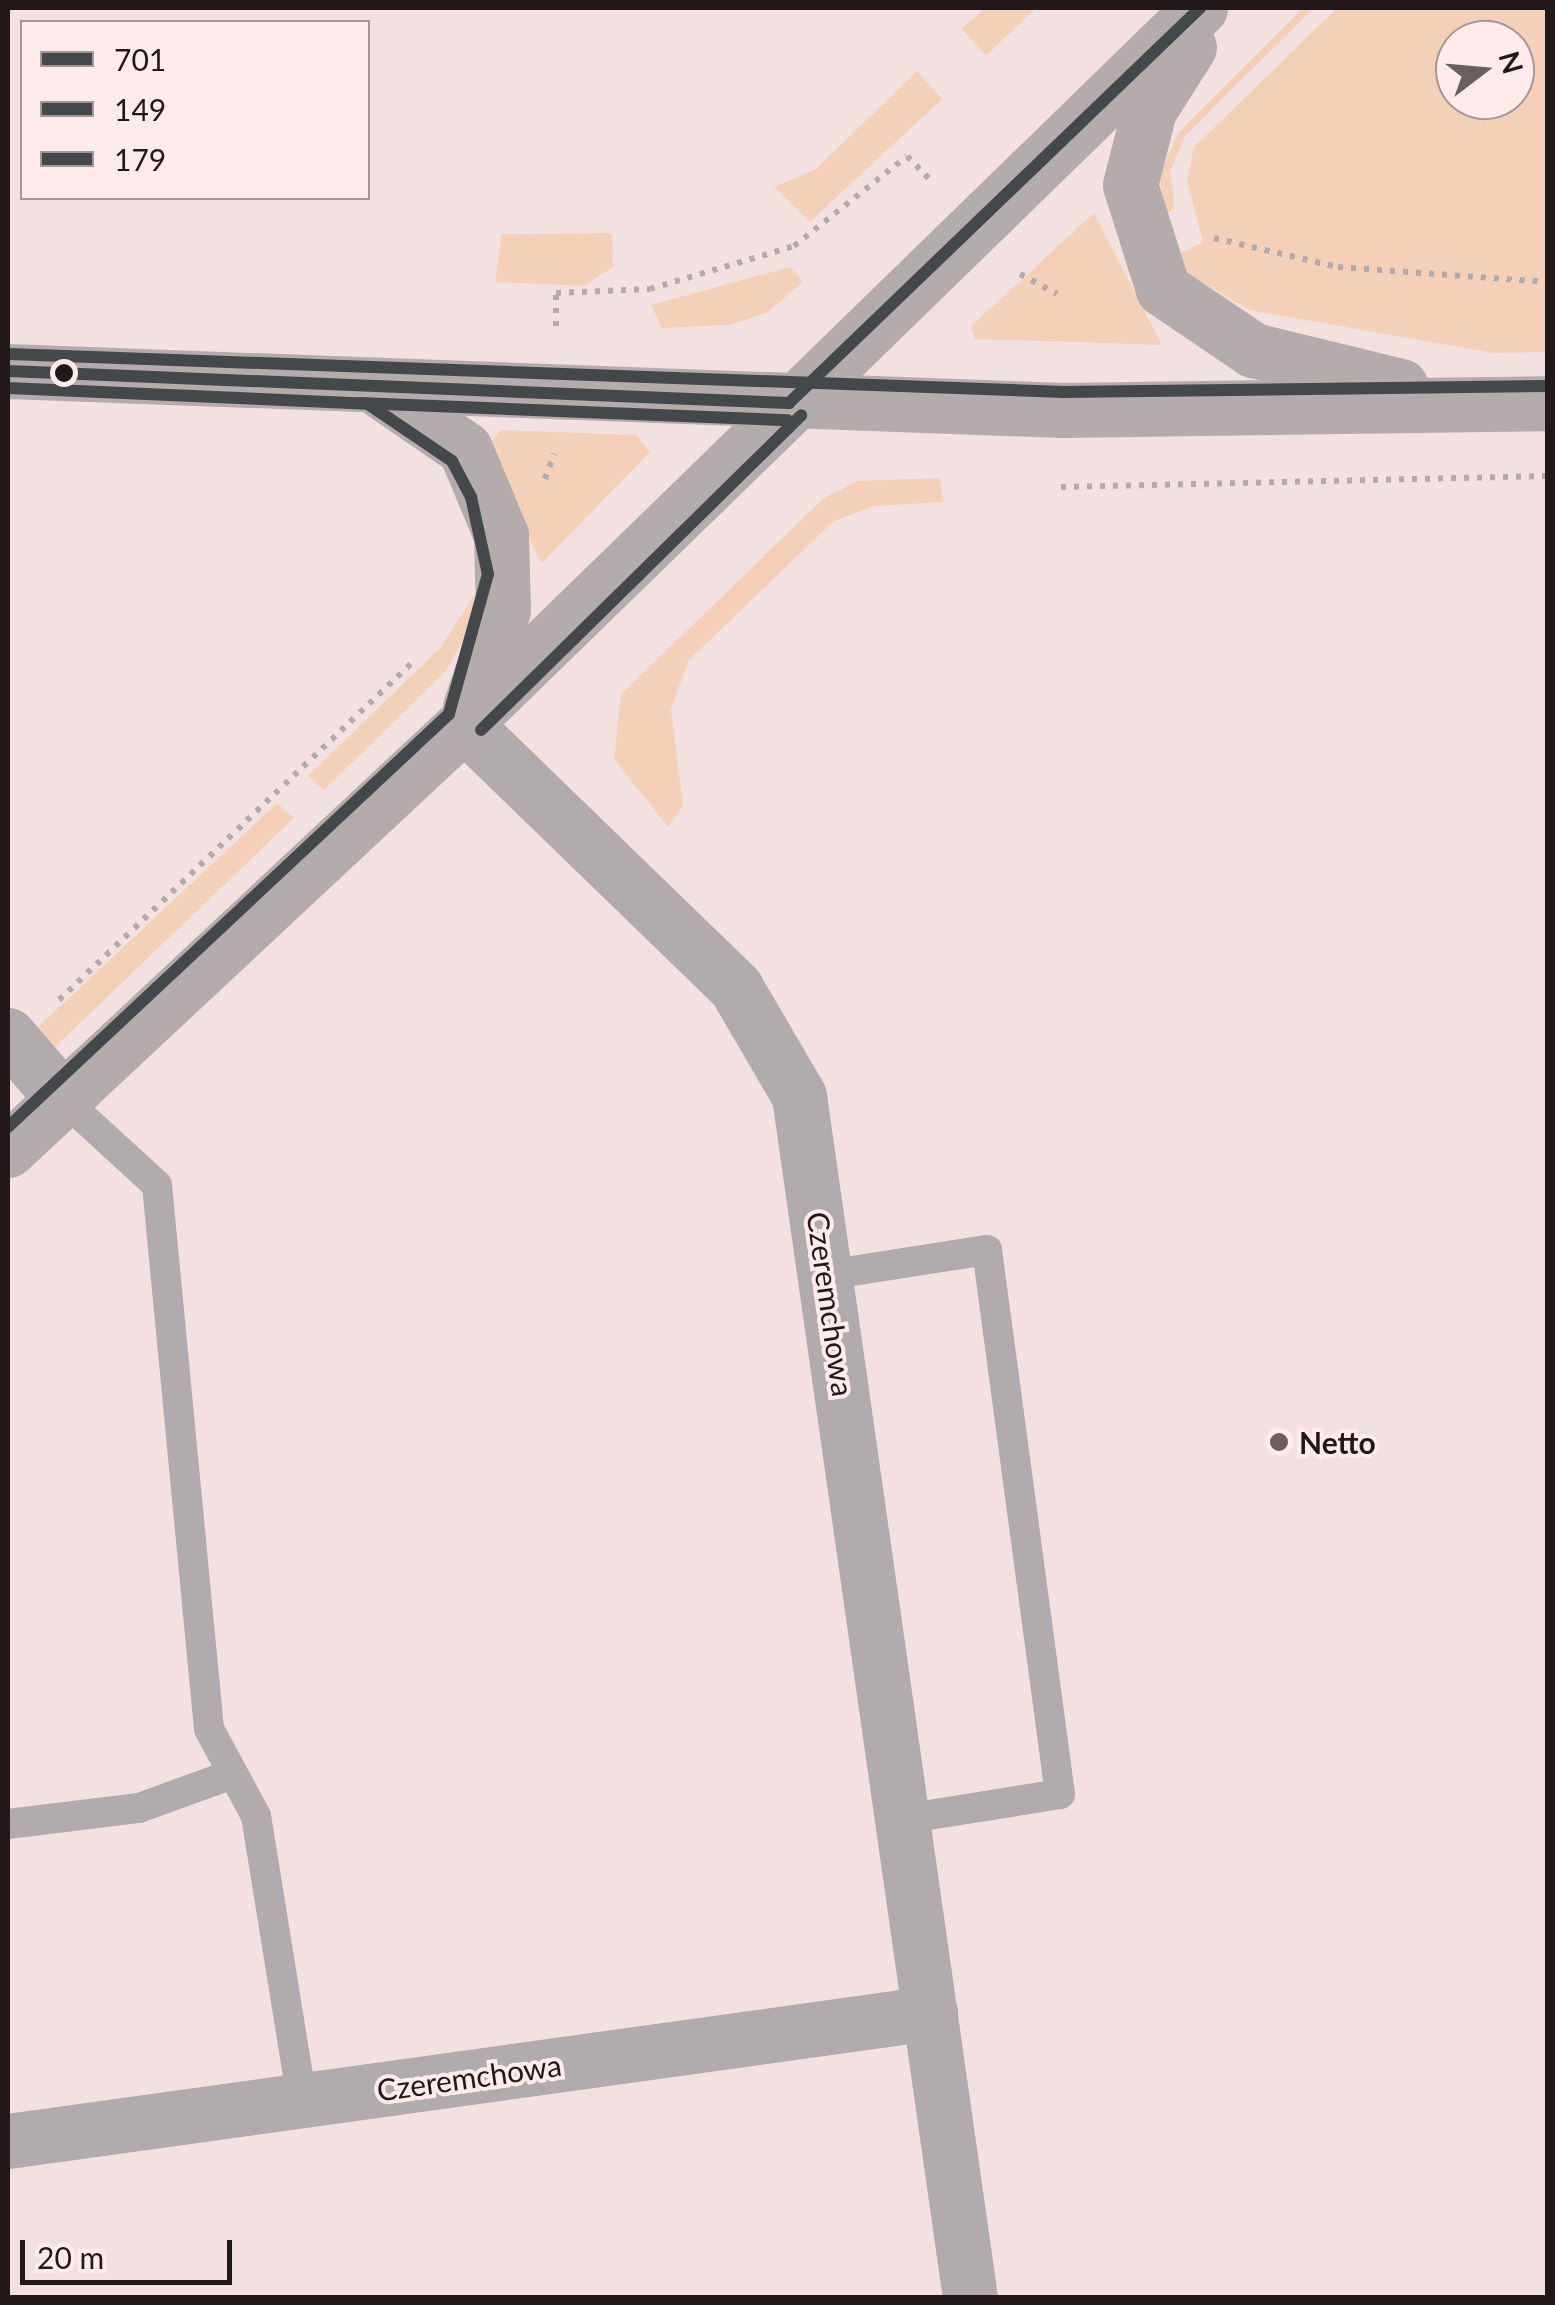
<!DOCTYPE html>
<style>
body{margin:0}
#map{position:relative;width:1555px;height:2305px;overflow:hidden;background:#f3e1e2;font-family:Lato,sans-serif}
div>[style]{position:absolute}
.green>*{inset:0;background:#f5d0b9}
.path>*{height:6px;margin-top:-3px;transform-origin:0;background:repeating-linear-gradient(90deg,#b2aaab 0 5px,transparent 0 13px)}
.lane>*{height:30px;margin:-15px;padding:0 15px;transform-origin:15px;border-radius:15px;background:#b2abad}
.street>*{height:55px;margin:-27.5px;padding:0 27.5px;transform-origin:27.5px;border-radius:27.5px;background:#b2abad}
.secondary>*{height:55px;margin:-27.5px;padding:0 27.5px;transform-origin:27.5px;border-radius:27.5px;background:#b3abac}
.bus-1>*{height:12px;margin:-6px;padding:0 6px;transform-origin:6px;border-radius:6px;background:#45484a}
.bus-2>*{height:12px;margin:-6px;padding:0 6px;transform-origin:6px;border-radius:6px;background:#45484a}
.bus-3>*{height:12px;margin:-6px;padding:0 6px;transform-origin:6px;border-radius:6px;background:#45484a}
.dots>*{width:28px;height:28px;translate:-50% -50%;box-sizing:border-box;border:5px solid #ffeaec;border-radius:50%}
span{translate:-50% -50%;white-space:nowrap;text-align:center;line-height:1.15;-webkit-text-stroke:8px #ffeaec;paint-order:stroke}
.street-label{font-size:30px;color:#231819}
.poi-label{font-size:30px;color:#231819;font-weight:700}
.left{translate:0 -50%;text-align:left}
.frame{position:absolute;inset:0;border:10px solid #231819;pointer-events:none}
.legend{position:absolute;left:20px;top:20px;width:350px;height:180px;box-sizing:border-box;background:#ffeaec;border:2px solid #a79698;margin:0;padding:12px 18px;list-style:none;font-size:30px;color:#231819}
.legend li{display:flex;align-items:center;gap:20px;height:50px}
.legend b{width:50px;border:2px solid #a79698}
.north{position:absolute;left:1435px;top:20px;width:100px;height:100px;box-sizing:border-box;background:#ffeaec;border:2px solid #a79698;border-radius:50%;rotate:74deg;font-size:28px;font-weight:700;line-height:40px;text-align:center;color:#231819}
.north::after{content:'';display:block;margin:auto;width:35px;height:45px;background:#6c5e5f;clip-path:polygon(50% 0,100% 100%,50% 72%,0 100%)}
.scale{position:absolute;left:20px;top:2240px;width:212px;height:45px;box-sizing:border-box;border:5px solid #231819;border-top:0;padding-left:12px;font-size:30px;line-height:35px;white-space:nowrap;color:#231819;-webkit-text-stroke:8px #ffeaec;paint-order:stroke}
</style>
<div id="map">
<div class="green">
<i style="clip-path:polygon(985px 8px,1036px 8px,986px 56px,962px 29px)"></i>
<i style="clip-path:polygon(1303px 8px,1314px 8px,1185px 136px,1170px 172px,1175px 209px,1162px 215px,1160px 174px,1178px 133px)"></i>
<i style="clip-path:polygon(evenodd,1337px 8px,1547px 8px,1547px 352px,1493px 353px,1249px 310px,1189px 274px,1177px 255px,1203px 242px,1187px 181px,1194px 147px,1337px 8px,1455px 40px,1515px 40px,1515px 100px,1455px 100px,1455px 40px)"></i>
<i style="clip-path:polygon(917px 71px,942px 99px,810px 222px,774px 187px,816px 169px)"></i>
<i style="clip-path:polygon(1094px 213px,1162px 345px,974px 339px,971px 326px)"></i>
<i style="clip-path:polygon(612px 233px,613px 267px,584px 286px,495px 282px,502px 234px)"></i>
<i style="clip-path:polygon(790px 267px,803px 282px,768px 312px,730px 325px,662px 328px,651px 305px)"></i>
<i style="clip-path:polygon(501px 430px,636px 435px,650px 452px,541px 564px,489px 445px)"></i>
<i style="clip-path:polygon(940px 478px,943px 502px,875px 506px,834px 521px,688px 661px,671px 710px,683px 806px,668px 827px,614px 759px,621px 694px,824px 498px,858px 481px)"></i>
<i style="clip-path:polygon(476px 592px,468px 632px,445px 672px,324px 790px,308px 776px,441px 647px)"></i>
<i style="clip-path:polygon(277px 803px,294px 818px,54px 1048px,37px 1028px)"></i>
</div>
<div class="path">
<i style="left:1214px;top:238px;width:127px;rotate:13.2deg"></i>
<i style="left:1338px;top:267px;width:211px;rotate:4.1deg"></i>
<i style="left:1020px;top:274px;width:42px;rotate:28.4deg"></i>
<i style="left:556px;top:326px;width:33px;rotate:-90deg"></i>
<i style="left:556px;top:293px;width:94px;rotate:-2.4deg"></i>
<i style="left:650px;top:289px;width:150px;rotate:-16.6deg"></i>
<i style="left:794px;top:246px;width:144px;rotate:-38.5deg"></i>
<i style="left:907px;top:156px;width:36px;rotate:46deg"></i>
<i style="left:545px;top:479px;width:27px;rotate:-70deg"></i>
<i style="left:1061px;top:487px;width:487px;rotate:-1.3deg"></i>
<i style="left:59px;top:1000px;width:492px;rotate:-43.7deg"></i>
</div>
<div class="lane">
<i style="left:62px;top:1098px;width:129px;rotate:42.5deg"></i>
<i style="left:157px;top:1185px;width:546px;rotate:84.54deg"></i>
<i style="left:209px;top:1729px;width:99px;rotate:61.6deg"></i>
<i style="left:256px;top:1816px;width:288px;rotate:80.8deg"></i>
<i style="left:827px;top:1275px;width:162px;rotate:-8.9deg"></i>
<i style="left:987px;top:1250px;width:549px;rotate:82.36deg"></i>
<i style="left:1060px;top:1794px;width:158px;rotate:170.9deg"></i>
<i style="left:8px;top:1824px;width:132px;rotate:-7deg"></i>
<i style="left:139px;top:1808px;width:100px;rotate:-19.9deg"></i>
</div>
<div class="street">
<i style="left:464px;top:724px;width:379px;rotate:44.1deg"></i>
<i style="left:736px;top:988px;width:125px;rotate:59.7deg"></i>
<i style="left:799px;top:1096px;width:1214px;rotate:81.9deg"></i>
<i style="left:8px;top:1035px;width:83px;rotate:49.4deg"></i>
<i style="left:8px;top:2141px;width:931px;rotate:-7.9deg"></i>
</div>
<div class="secondary">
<i style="left:1189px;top:47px;width:75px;rotate:122.4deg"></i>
<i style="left:1149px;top:110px;width:77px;rotate:104.2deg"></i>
<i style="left:1130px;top:185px;width:109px;rotate:72.4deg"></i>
<i style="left:1163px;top:289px;width:109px;rotate:34.1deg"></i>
<i style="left:1253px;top:350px;width:152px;rotate:13.7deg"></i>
<i style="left:8px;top:371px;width:1056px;rotate:2.12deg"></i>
<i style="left:1063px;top:410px;width:485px;rotate:-0.8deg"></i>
<i style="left:381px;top:391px;width:102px;rotate:34.6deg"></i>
<i style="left:465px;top:449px;width:93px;rotate:67.3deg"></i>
<i style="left:501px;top:535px;width:75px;rotate:88.5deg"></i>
<i style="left:503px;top:610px;width:102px;rotate:108.8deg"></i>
<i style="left:8px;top:1150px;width:624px;rotate:-43.05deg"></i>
<i style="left:464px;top:724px;width:1027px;rotate:-44.21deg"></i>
</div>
<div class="bus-1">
<i style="left:8px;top:371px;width:782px;rotate:2.35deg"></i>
<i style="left:789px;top:403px;width:570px;rotate:-43.86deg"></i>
</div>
<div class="bus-2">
<i style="left:8px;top:388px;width:360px;rotate:2.5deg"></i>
<i style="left:368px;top:404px;width:102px;rotate:34.2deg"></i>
<i style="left:452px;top:461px;width:41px;rotate:62.2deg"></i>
<i style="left:471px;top:497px;width:79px;rotate:77.6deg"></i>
<i style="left:488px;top:574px;width:145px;rotate:105.6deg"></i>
<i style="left:449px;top:714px;width:604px;rotate:136.88deg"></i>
<i style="left:359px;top:403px;width:429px;rotate:2.3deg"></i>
<i style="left:481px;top:730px;width:449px;rotate:-44.5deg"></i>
</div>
<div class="bus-3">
<i style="left:9px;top:354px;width:1055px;rotate:2.06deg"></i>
<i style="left:1063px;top:392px;width:485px;rotate:-0.7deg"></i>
</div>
<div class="dots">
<i style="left:64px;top:373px;background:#231819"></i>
<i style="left:1279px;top:1442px;background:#6c5e5f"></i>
</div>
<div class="street-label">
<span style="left:831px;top:1304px;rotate:82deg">Czeremchowa</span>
<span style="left:469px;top:2077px;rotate:-8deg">Czeremchowa</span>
</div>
<div class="poi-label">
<span class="left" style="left:1299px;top:1442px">Netto</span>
</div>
<div class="frame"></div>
<ul class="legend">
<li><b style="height:12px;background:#45484a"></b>701</li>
<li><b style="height:12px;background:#45484a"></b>149</li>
<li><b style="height:12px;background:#45484a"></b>179</li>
</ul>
<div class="north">N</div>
<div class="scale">20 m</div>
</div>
